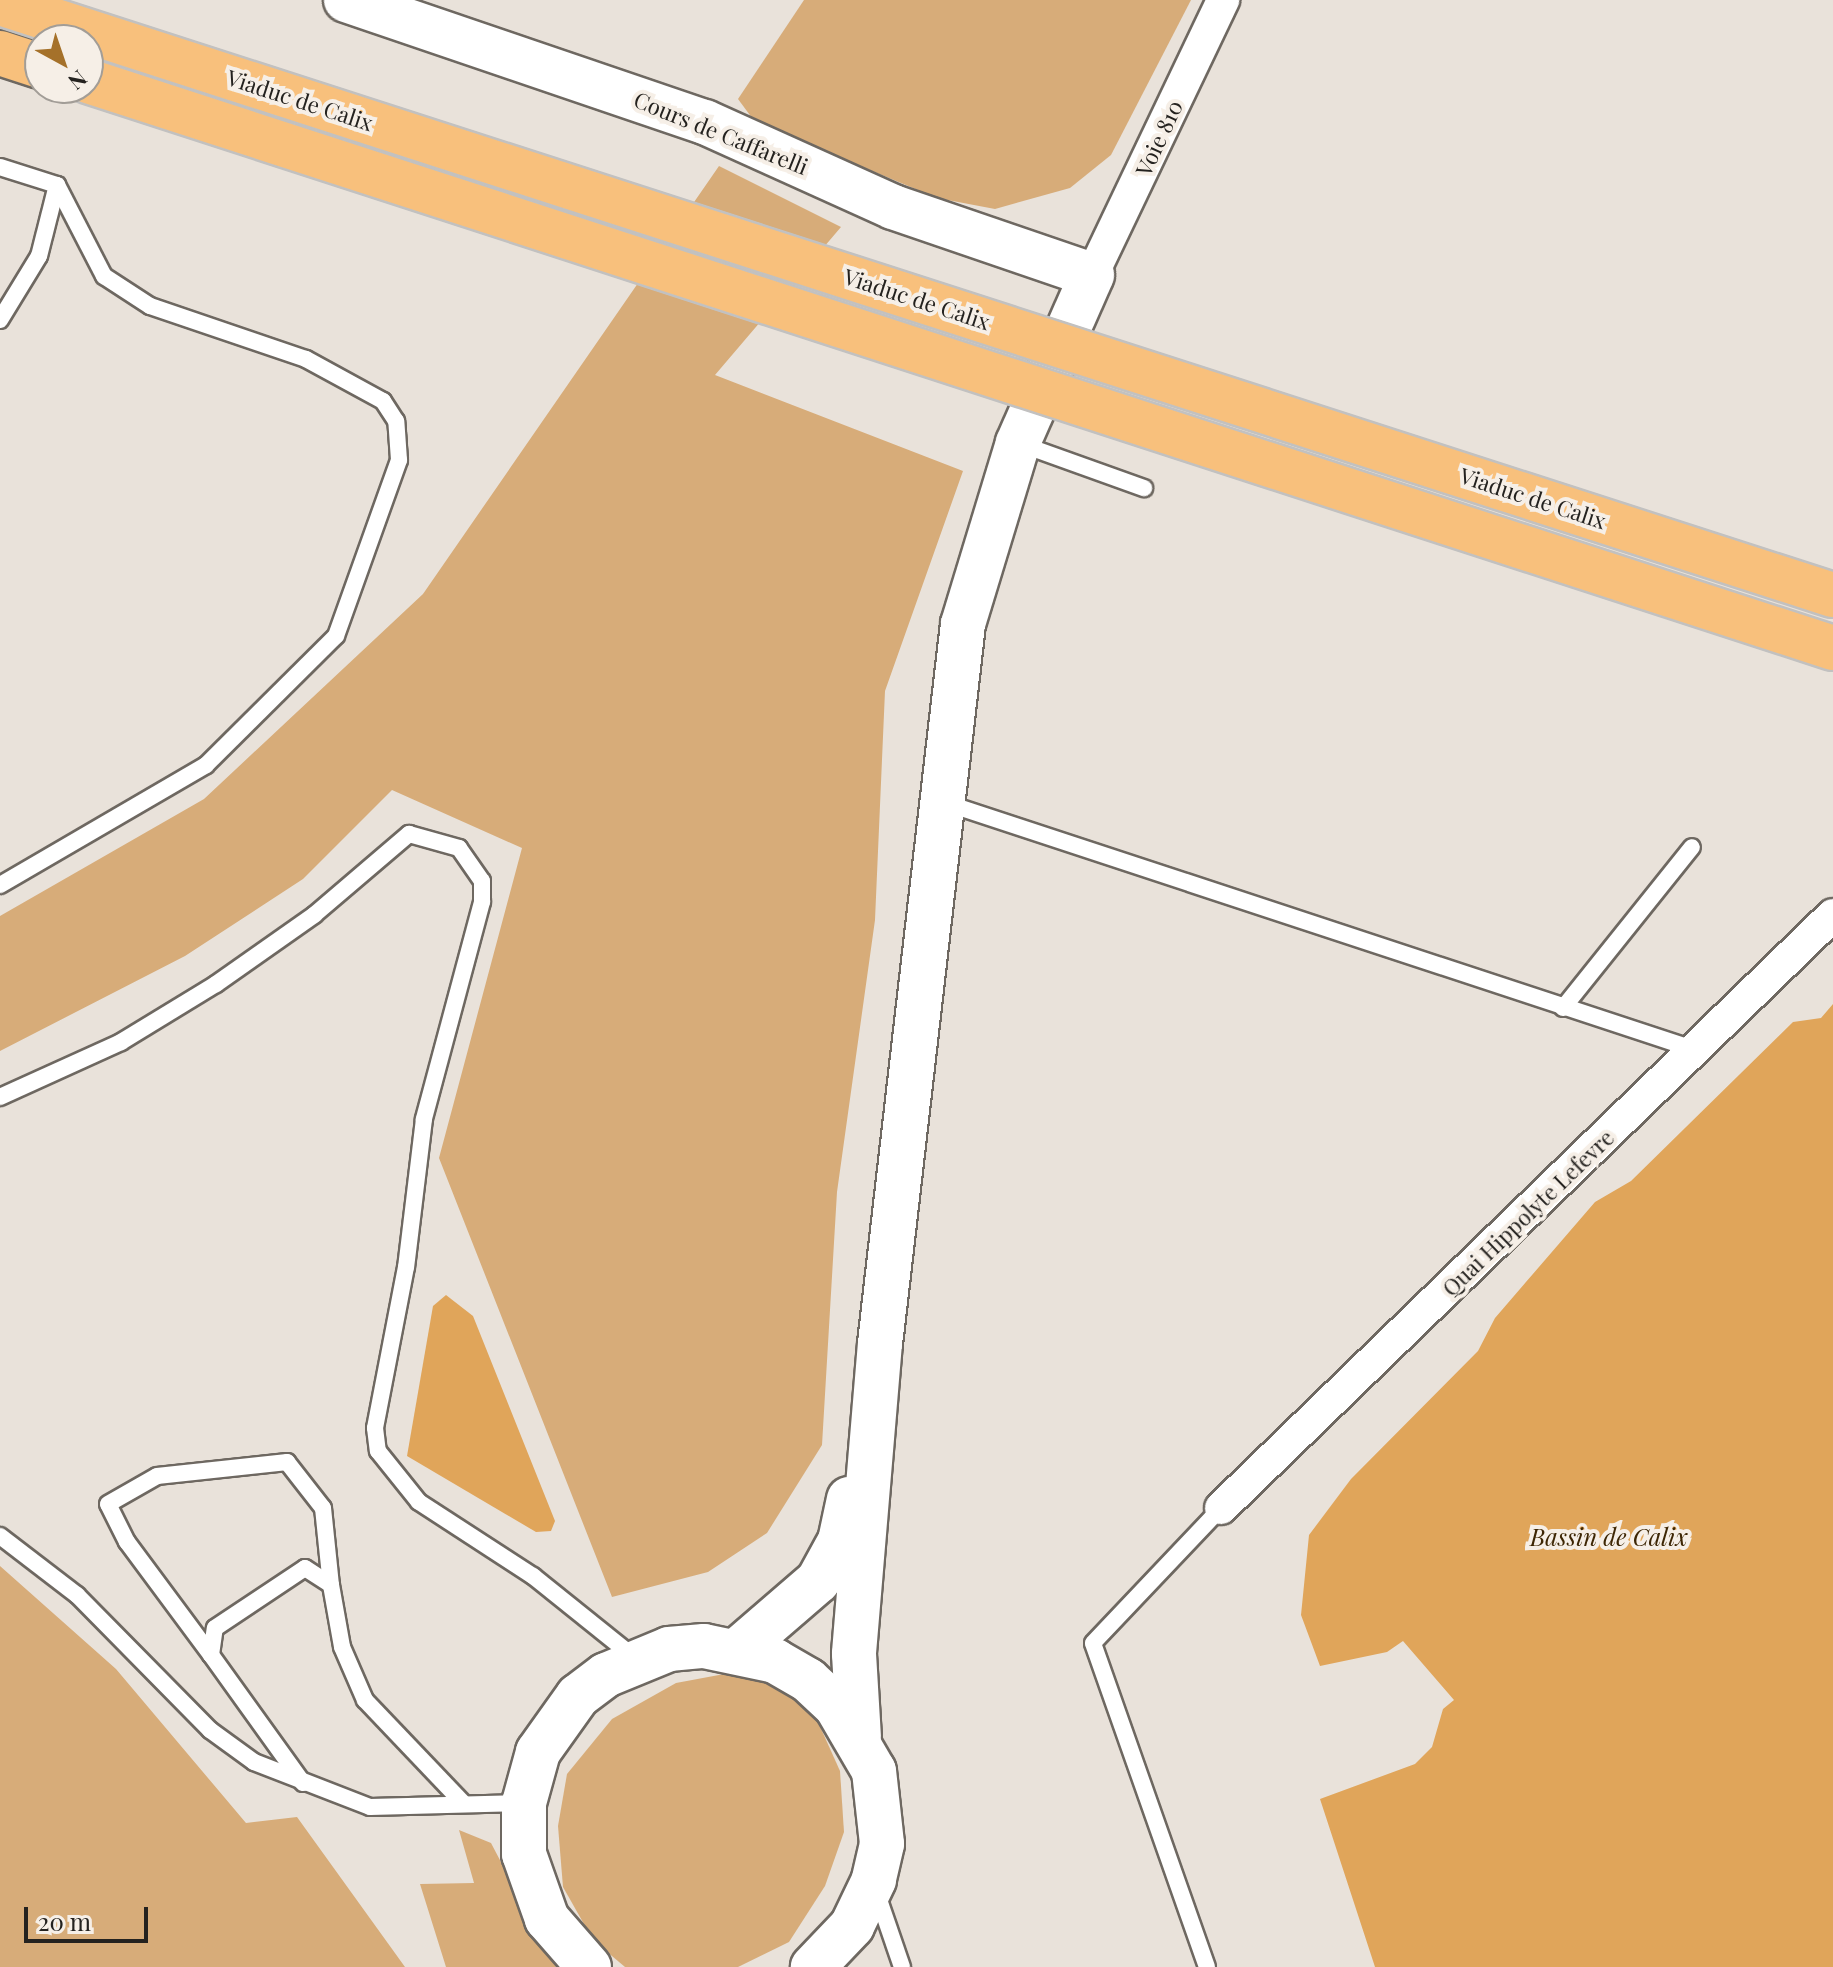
<!DOCTYPE html>
<style>
body{margin:0}
#map{position:relative;width:1833px;height:1967px;overflow:hidden;background:#e9e2da;font-family:"Playfair Display",serif}
div>[style]{position:absolute}
.green>*{inset:0;background:#d7ac79}
.water>*{inset:0;background:#e0a55a}
.roads{filter:drop-shadow(2px 0 #6e6861) drop-shadow(-2px 0 #6e6861) drop-shadow(0 2px #6e6861) drop-shadow(0 -2px #6e6861)}
.lane>*{height:16px;margin:-8px;padding:0 8px;transform-origin:8px;border-radius:8px;background:#fff}
.street>*{height:32px;margin:-16px;padding:0 16px;transform-origin:16px;border-radius:16px;background:#fff}
.secondary>*{height:44px;margin:-22px;padding:0 22px;transform-origin:22px;border-radius:22px;background:#fff}
.highway>*{height:44px;margin:-22px;padding:0 22px;transform-origin:22px;border-radius:22px;background:#f8c07c}
.bridges{filter:drop-shadow(2px 0 #c2c1c0) drop-shadow(-2px 0 #c2c1c0) drop-shadow(0 2px #c2c1c0) drop-shadow(0 -2px #c2c1c0)}
.highway-bridge>*{height:44px;margin:-22px;padding:0 22px;transform-origin:22px;border-radius:22px;background:#f8c07c}
span{translate:-50% -50%;white-space:nowrap;text-align:center;line-height:1.15;-webkit-text-stroke:8px #f6efe7;paint-order:stroke}
.street-label{font-size:22px;color:#24221f}
.water-label{font-size:24px;color:#3d2604;font-style:italic}
.north{position:absolute;left:24px;top:24px;width:80px;height:80px;box-sizing:border-box;background:#f6efe7;border:2px solid #a29d97;border-radius:50%;rotate:140deg;font-size:22px;font-weight:700;line-height:32px;text-align:center;color:#24221f}
.north::after{content:'';display:block;margin:auto;width:28px;height:36px;background:#a5712a;clip-path:polygon(50% 0,100% 100%,50% 72%,0 100%)}
.scale{position:absolute;left:24px;top:1907px;width:124px;height:36px;box-sizing:border-box;border:4px solid #24221f;border-top:0;padding-left:10px;font-size:24px;line-height:28px;white-space:nowrap;color:#24221f;-webkit-text-stroke:6px #f6efe7;paint-order:stroke}
</style>
<div id="map">
<div class="green">
<i style="clip-path:polygon(804px 0,1191px 0,1111px 155px,1070px 188px,995px 209px,937px 198px,755px 122px,738px 99px)"></i>
<i style="clip-path:polygon(719px 166px,841px 227px,715px 375px,963px 471px,885px 691px,875px 920px,837px 1192px,822px 1445px,767px 1533px,708px 1572px,612px 1597px,439px 1158px,522px 848px,392px 790px,303px 879px,185px 956px,0 1051px,0 916px,204px 799px,423px 594px)"></i>
<i style="clip-path:polygon(0 1566px,116px 1669px,246px 1823px,297px 1817px,405px 1967px,0 1967px)"></i>
<i style="clip-path:polygon(735px 1672px,792px 1692px,818px 1722px,840px 1771px,844px 1832px,825px 1886px,789px 1942px,738px 1967px,625px 1967px,593px 1940px,563px 1887px,558px 1826px,567px 1774px,612px 1719px,676px 1683px)"></i>
<i style="clip-path:polygon(459px 1830px,491px 1843px,556px 1967px,446px 1967px,420px 1884px,474px 1883px)"></i>
</div>
<div class="water">
<i style="clip-path:polygon(1833px 1004px,1833px 1967px,1375px 1967px,1320px 1799px,1415px 1764px,1432px 1747px,1443px 1709px,1454px 1700px,1403px 1641px,1387px 1652px,1320px 1666px,1301px 1615px,1309px 1535px,1351px 1479px,1478px 1351px,1495px 1318px,1595px 1202px,1631px 1181px,1793px 1022px,1821px 1018px)"></i>
<i style="clip-path:polygon(446px 1295px,473px 1316px,555px 1521px,551px 1531px,536px 1532px,407px 1456px,433px 1306px)"></i>
</div>
<div class="roads">
<div class="lane">
<i style="left:0;top:167px;width:60px;rotate:17.5deg"></i>
<i style="left:57px;top:185px;width:73px;rotate:104.2deg"></i>
<i style="left:39px;top:256px;width:75px;rotate:121.4deg"></i>
<i style="left:1018px;top:443px;width:134px;rotate:19.7deg"></i>
<i style="left:943px;top:802px;width:793px;rotate:18.23deg"></i>
<i style="left:0;top:885px;width:238px;rotate:-30.2deg"></i>
<i style="left:206px;top:765px;width:183px;rotate:-44.8deg"></i>
<i style="left:336px;top:636px;width:187px;rotate:-70.3deg"></i>
<i style="left:399px;top:460px;width:39px;rotate:-94deg"></i>
<i style="left:396px;top:421px;width:24px;rotate:-123deg"></i>
<i style="left:383px;top:401px;width:88px;rotate:-151.4deg"></i>
<i style="left:306px;top:359px;width:165px;rotate:-161.2deg"></i>
<i style="left:150px;top:306px;width:55px;rotate:-146.9deg"></i>
<i style="left:104px;top:276px;width:102px;rotate:-117.3deg"></i>
<i style="left:1563px;top:1008px;width:206px;rotate:-51.3deg"></i>
<i style="left:0;top:1097px;width:133px;rotate:-24.4deg"></i>
<i style="left:121px;top:1042px;width:111px;rotate:-31.4deg"></i>
<i style="left:216px;top:984px;width:120px;rotate:-35.1deg"></i>
<i style="left:314px;top:915px;width:125px;rotate:-40.5deg"></i>
<i style="left:409px;top:834px;width:52px;rotate:15.6deg"></i>
<i style="left:459px;top:848px;width:40px;rotate:55.1deg"></i>
<i style="left:482px;top:881px;width:21px;rotate:90deg"></i>
<i style="left:482px;top:902px;width:225px;rotate:105deg"></i>
<i style="left:424px;top:1119px;width:149px;rotate:96.9deg"></i>
<i style="left:406px;top:1267px;width:164px;rotate:100.9deg"></i>
<i style="left:375px;top:1428px;width:23px;rotate:83deg"></i>
<i style="left:378px;top:1451px;width:65px;rotate:51.2deg"></i>
<i style="left:419px;top:1502px;width:136px;rotate:33deg"></i>
<i style="left:533px;top:1576px;width:131px;rotate:38.8deg"></i>
<i style="left:0;top:1536px;width:97px;rotate:37.5deg"></i>
<i style="left:77px;top:1595px;width:190px;rotate:45.4deg"></i>
<i style="left:210px;top:1730px;width:54px;rotate:36deg"></i>
<i style="left:254px;top:1762px;width:124px;rotate:21.2deg"></i>
<i style="left:370px;top:1807px;width:153px;rotate:-1.5deg"></i>
<i style="left:211px;top:1655px;width:141px;rotate:-126.6deg"></i>
<i style="left:127px;top:1542px;width:42px;rotate:-116.6deg"></i>
<i style="left:108px;top:1504px;width:56px;rotate:-29.7deg"></i>
<i style="left:157px;top:1476px;width:131px;rotate:-6.1deg"></i>
<i style="left:287px;top:1462px;width:58px;rotate:52deg"></i>
<i style="left:323px;top:1508px;width:77px;rotate:84.1deg"></i>
<i style="left:303px;top:1783px;width:158px;rotate:-125.7deg"></i>
<i style="left:211px;top:1655px;width:27px;rotate:-82deg"></i>
<i style="left:215px;top:1628px;width:108px;rotate:-33.7deg"></i>
<i style="left:305px;top:1568px;width:31px;rotate:33deg"></i>
<i style="left:331px;top:1585px;width:63px;rotate:79.9deg"></i>
<i style="left:342px;top:1647px;width:58px;rotate:66.5deg"></i>
<i style="left:365px;top:1700px;width:142px;rotate:46.4deg"></i>
<i style="left:877px;top:1894px;width:77px;rotate:71.1deg"></i>
<i style="left:1207px;top:1967px;width:343px;rotate:-109.4deg"></i>
<i style="left:1093px;top:1643px;width:186px;rotate:-46.5deg"></i>
</div>
<div class="street">
<i style="left:1092px;top:275px;width:305px;rotate:-64.5deg"></i>
<i style="left:1221px;top:1508px;width:852px;rotate:-44.1deg"></i>
</div>
<div class="secondary">
<i style="left:346px;top:0;width:379px;rotate:18.8deg"></i>
<i style="left:705px;top:122px;width:206px;rotate:24.3deg"></i>
<i style="left:893px;top:207px;width:210px;rotate:18.9deg"></i>
<i style="left:1092px;top:275px;width:184px;rotate:113.8deg"></i>
<i style="left:1018px;top:443px;width:189px;rotate:106.9deg"></i>
<i style="left:963px;top:624px;width:724px;rotate:96.58deg"></i>
<i style="left:880px;top:1343px;width:312px;rotate:94.8deg"></i>
<i style="left:854px;top:1654px;width:83px;rotate:86.6deg"></i>
<i style="left:738px;top:1650px;width:106px;rotate:-40.8deg"></i>
<i style="left:818px;top:1581px;width:46px;rotate:-61.2deg"></i>
<i style="left:840px;top:1541px;width:43px;rotate:-77.9deg"></i>
<i style="left:589px;top:1967px;width:64px;rotate:-131.2deg"></i>
<i style="left:547px;top:1919px;width:69px;rotate:-109.5deg"></i>
<i style="left:524px;top:1854px;width:51px;rotate:-90deg"></i>
<i style="left:524px;top:1803px;width:53px;rotate:-74.6deg"></i>
<i style="left:538px;top:1752px;width:69px;rotate:-54.5deg"></i>
<i style="left:578px;top:1696px;width:35px;rotate:-37deg"></i>
<i style="left:606px;top:1675px;width:68px;rotate:-22.4deg"></i>
<i style="left:669px;top:1649px;width:35px;rotate:-5deg"></i>
<i style="left:704px;top:1646px;width:73px;rotate:11.9deg"></i>
<i style="left:775px;top:1661px;width:38px;rotate:30deg"></i>
<i style="left:808px;top:1680px;width:38px;rotate:43deg"></i>
<i style="left:836px;top:1706px;width:75px;rotate:59.7deg"></i>
<i style="left:874px;top:1771px;width:73px;rotate:83.7deg"></i>
<i style="left:882px;top:1844px;width:37px;rotate:103deg"></i>
<i style="left:874px;top:1880px;width:51px;rotate:115.6deg"></i>
<i style="left:852px;top:1926px;width:57px;rotate:133.6deg"></i>
</div>
<div class="highway">
<i style="left:0;top:53px;width:42px;rotate:18deg"></i>
</div>
</div>
<div class="bridges">
<div class="highway-bridge">
<i style="left:0;top:3px;width:1926px;rotate:17.9deg"></i>
<i style="left:88px;top:81px;width:1835px;rotate:18deg"></i>
</div>
</div>
<div class="street-label">
<span style="left:300px;top:100px;rotate:18deg">Viaduc de Calix</span>
<span style="left:721px;top:133px;rotate:22deg">Cours de Caffarelli</span>
<span style="left:1159px;top:138px;rotate:-65deg">Voie 810</span>
<span style="left:917px;top:299px;rotate:18deg">Viaduc de Calix</span>
<span style="left:1533px;top:498px;rotate:18deg">Viaduc de Calix</span>
<span style="left:1528px;top:1213px;rotate:-44deg">Quai Hippolyte Lefevre</span>
</div>
<div class="water-label">
<span style="left:1609px;top:1537px">Bassin de Calix</span>
</div>
<div class="north">N</div>
<div class="scale">20 m</div>
</div>
